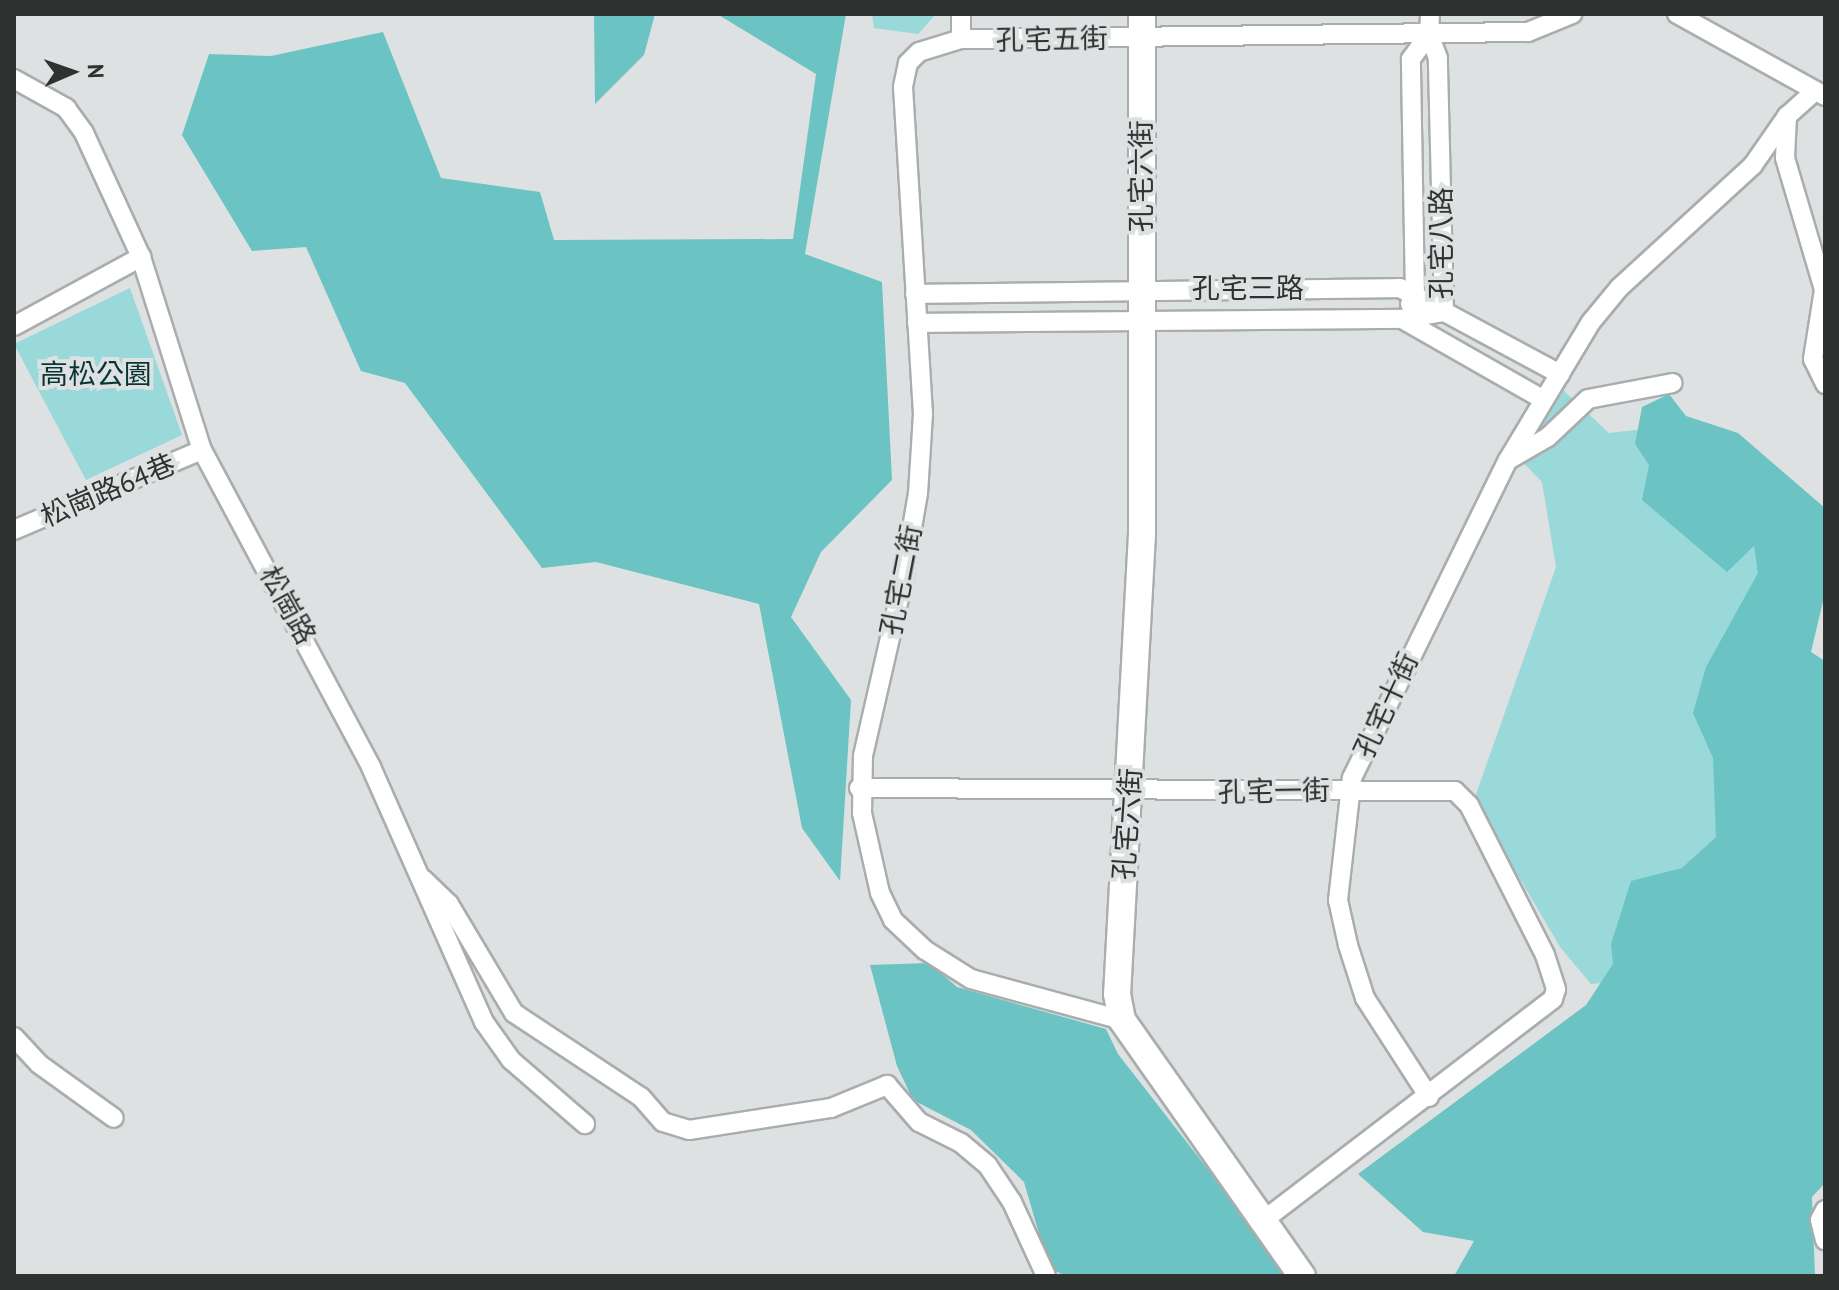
<!DOCTYPE html>
<meta charset="utf-8">
<style>
body{margin:0}
#map{position:relative;width:1839px;height:1290px;overflow:hidden;background:#dde1e1;font-family:"PT Sans","Noto Sans TC",sans-serif}
div>[style]{position:absolute}
.green>*{inset:0;background:#99d9d9}
.forest>*{inset:0;background:#6cc3c3}
.roads{filter:drop-shadow(2px 0 #a9adad) drop-shadow(-2px 0 #a9adad) drop-shadow(0 2px #a9adad) drop-shadow(0 -2px #a9adad)}
.street>*{height:18px;margin:-9px;padding:0 9px;transform-origin:9px;border-radius:9px;background:#fff}
.secondary>*{height:26px;margin:-13px;padding:0 13px;transform-origin:13px;border-radius:13px;background:#fff}
span{translate:-50% -50%;white-space:nowrap;text-align:center;line-height:1.15;-webkit-text-stroke:8px #dde1e1;paint-order:stroke}
.street-label{font-size:28px;color:#303232}
.park-label{font-size:28px;color:#083435}
.frame{position:absolute;inset:0;border:16px solid #303232;pointer-events:none}
.north{position:absolute;left:32px;top:32px;width:80px;height:80px;-webkit-text-stroke:6px #dde1e1;paint-order:stroke;rotate:88deg;font-size:22px;font-weight:700;line-height:32px;text-align:center;color:#303232}
.north::after{content:'';display:block;margin:auto;width:28px;height:36px;background:#303232;clip-path:polygon(50% 0,100% 100%,50% 72%,0 100%)}
</style>
<div id="map">
<div class="green">
<i style="clip-path:polygon(872px 14px,936px 14px,918px 34px,874px 28px)"></i>
<i style="clip-path:polygon(130px 288px,182px 435px,86px 480px,14px 344px)"></i>
<i style="clip-path:polygon(1563px 390px,1609px 433px,1687px 424px,1788px 602px,1825px 964px,1591px 984px,1560px 947px,1474px 800px,1556px 567px,1542px 482px,1521px 460px)"></i>
</div>
<div class="forest">
<i style="clip-path:polygon(594px 14px,655px 14px,644px 55px,595px 104px)"></i>
<i style="clip-path:polygon(717px 14px,846px 14px,805px 254px,882px 282px,892px 480px,821px 552px,791px 617px,851px 700px,840px 881px,802px 828px,759px 604px,596px 562px,542px 568px,405px 383px,361px 371px,306px 247px,252px 251px,182px 135px,209px 54px,271px 56px,383px 32px,441px 178px,540px 192px,554px 240px,793px 239px,816px 74px)"></i>
<i style="clip-path:polygon(1669px 394px,1686px 416px,1738px 433px,1825px 508px,1825px 593px,1811px 652px,1825px 661px,1825px 1183px,1812px 1197px,1815px 1276px,1454px 1276px,1474px 1241px,1423px 1232px,1358px 1174px,1586px 1005px,1613px 964px,1611px 944px,1631px 881px,1682px 868px,1716px 837px,1713px 758px,1693px 713px,1706px 667px,1758px 573px,1754px 546px,1727px 572px,1642px 500px,1649px 465px,1635px 444px,1642px 407px)"></i>
<i style="clip-path:polygon(929px 963px,957px 987px,1106px 1029px,1118px 1054px,1291px 1276px,1066px 1276px,1049px 1268px,1024px 1182px,971px 1130px,913px 1100px,897px 1066px,870px 965px)"></i>
</div>
<div class="roads">
<div class="street">
<i style="left:961px;top:14px;width:25px;rotate:90deg"></i>
<i style="left:961px;top:39px;width:44px;rotate:162.8deg"></i>
<i style="left:919px;top:52px;width:16px;rotate:135deg"></i>
<i style="left:908px;top:63px;width:25px;rotate:102deg"></i>
<i style="left:903px;top:87px;width:328px;rotate:86.5deg"></i>
<i style="left:923px;top:414px;width:79px;rotate:93.6deg"></i>
<i style="left:918px;top:493px;width:89px;rotate:99.7deg"></i>
<i style="left:903px;top:581px;width:180px;rotate:102.9deg"></i>
<i style="left:863px;top:756px;width:57px;rotate:91deg"></i>
<i style="left:862px;top:813px;width:82px;rotate:77.3deg"></i>
<i style="left:880px;top:893px;width:30px;rotate:64deg"></i>
<i style="left:893px;top:920px;width:44px;rotate:43.2deg"></i>
<i style="left:925px;top:950px;width:54px;rotate:32.2deg"></i>
<i style="left:971px;top:979px;width:156px;rotate:15.2deg"></i>
<i style="left:1677px;top:14px;width:169px;rotate:29deg"></i>
<i style="left:961px;top:39px;width:567px;rotate:-0.71deg"></i>
<i style="left:1528px;top:32px;width:48px;rotate:-22.2deg"></i>
<i style="left:14px;top:79px;width:60px;rotate:29.1deg"></i>
<i style="left:66px;top:108px;width:31px;rotate:54deg"></i>
<i style="left:84px;top:133px;width:136px;rotate:65.3deg"></i>
<i style="left:141px;top:257px;width:202px;rotate:72.5deg"></i>
<i style="left:202px;top:450px;width:359px;rotate:61.9deg"></i>
<i style="left:371px;top:767px;width:279px;rotate:66.1deg"></i>
<i style="left:484px;top:1022px;width:47px;rotate:54.6deg"></i>
<i style="left:511px;top:1060px;width:98px;rotate:40.9deg"></i>
<i style="left:1815px;top:91px;width:38px;rotate:138deg"></i>
<i style="left:1787px;top:116px;width:42px;rotate:92.7deg"></i>
<i style="left:1785px;top:158px;width:138px;rotate:73.5deg"></i>
<i style="left:1824px;top:290px;width:70px;rotate:99.1deg"></i>
<i style="left:1813px;top:359px;width:28px;rotate:64deg"></i>
<i style="left:915px;top:294px;width:485px;rotate:-0.7deg"></i>
<i style="left:1400px;top:288px;width:182px;rotate:28.3deg"></i>
<i style="left:1410px;top:304px;width:9px;rotate:-58deg"></i>
<i style="left:1415px;top:296px;width:237px;rotate:-91deg"></i>
<i style="left:1411px;top:59px;width:31px;rotate:-54deg"></i>
<i style="left:1402px;top:319px;width:43px;rotate:-9.5deg"></i>
<i style="left:1444px;top:312px;width:254px;rotate:-91.4deg"></i>
<i style="left:1438px;top:58px;width:26px;rotate:-111deg"></i>
<i style="left:1429px;top:34px;width:20px;rotate:-87deg"></i>
<i style="left:917px;top:323px;width:485px;rotate:-0.5deg"></i>
<i style="left:1402px;top:319px;width:163px;rotate:29.7deg"></i>
<i style="left:14px;top:326px;width:145px;rotate:-28.5deg"></i>
<i style="left:1510px;top:459px;width:44px;rotate:-30.1deg"></i>
<i style="left:1548px;top:437px;width:55px;rotate:-43.5deg"></i>
<i style="left:1588px;top:399px;width:86px;rotate:-10.7deg"></i>
<i style="left:14px;top:530px;width:204px;rotate:-23.1deg"></i>
<i style="left:859px;top:788px;width:596px;rotate:0.29deg"></i>
<i style="left:1455px;top:791px;width:20px;rotate:45deg"></i>
<i style="left:1469px;top:805px;width:168px;rotate:63.1deg"></i>
<i style="left:1545px;top:955px;width:36px;rotate:72deg"></i>
<i style="left:1556px;top:989px;width:10px;rotate:107deg"></i>
<i style="left:1553px;top:999px;width:369px;rotate:142.6deg"></i>
<i style="left:423px;top:879px;width:36px;rotate:44deg"></i>
<i style="left:449px;top:904px;width:127px;rotate:59.2deg"></i>
<i style="left:514px;top:1013px;width:152px;rotate:33.5deg"></i>
<i style="left:641px;top:1097px;width:33px;rotate:49deg"></i>
<i style="left:663px;top:1122px;width:27px;rotate:17deg"></i>
<i style="left:689px;top:1130px;width:144px;rotate:-8.8deg"></i>
<i style="left:831px;top:1108px;width:61px;rotate:-22.3deg"></i>
<i style="left:887px;top:1085px;width:49px;rotate:49.1deg"></i>
<i style="left:919px;top:1122px;width:47px;rotate:26.6deg"></i>
<i style="left:961px;top:1143px;width:35px;rotate:40deg"></i>
<i style="left:988px;top:1166px;width:43px;rotate:56.3deg"></i>
<i style="left:1012px;top:1202px;width:81px;rotate:65.3deg"></i>
<i style="left:14px;top:1037px;width:37px;rotate:47deg"></i>
<i style="left:39px;top:1064px;width:92px;rotate:35.8deg"></i>
<i style="left:1429px;top:1097px;width:118px;rotate:-122.9deg"></i>
<i style="left:1365px;top:998px;width:56px;rotate:-107.8deg"></i>
<i style="left:1348px;top:945px;width:46px;rotate:-102.5deg"></i>
<i style="left:1338px;top:900px;width:123px;rotate:-83.5deg"></i>
<i style="left:1352px;top:778px;width:354px;rotate:-63.9deg"></i>
<i style="left:1508px;top:460px;width:161px;rotate:-59deg"></i>
<i style="left:1591px;top:322px;width:45px;rotate:-50.4deg"></i>
<i style="left:1620px;top:287px;width:180px;rotate:-42.5deg"></i>
<i style="left:1753px;top:165px;width:60px;rotate:-55.2deg"></i>
<i style="left:1825px;top:1210px;width:11px;rotate:117deg"></i>
<i style="left:1820px;top:1220px;width:21px;rotate:76deg"></i>
</div>
<div class="secondary">
<i style="left:1142px;top:14px;width:520px;rotate:90deg"></i>
<i style="left:1142px;top:534px;width:461px;rotate:93.1deg"></i>
<i style="left:1117px;top:994px;width:26px;rotate:79deg"></i>
<i style="left:1122px;top:1020px;width:313px;rotate:54.9deg"></i>
</div>
</div>
<div class="street-label">
<span style="left:1052px;top:39px;rotate:-1deg">孔宅五街</span>
<span style="left:1141px;top:176px;rotate:-90deg">孔宅六街</span>
<span style="left:1441px;top:243px;rotate:-90deg">孔宅八路</span>
<span style="left:1248px;top:288px">孔宅三路</span>
<span style="left:108px;top:490px;rotate:-23deg">松崗路64巷</span>
<span style="left:901px;top:580px;rotate:-79deg">孔宅二街</span>
<span style="left:288px;top:605px;rotate:61deg">松崗路</span>
<span style="left:1386px;top:705px;rotate:-65deg">孔宅十街</span>
<span style="left:1274px;top:791px;rotate:-1deg">孔宅一街</span>
<span style="left:1127px;top:824px;rotate:-86deg">孔宅六街</span>
</div>
<div class="park-label">
<span style="left:96px;top:374px">高松公園</span>
</div>
<div class="frame"></div>
<div class="north">N</div>
</div>
